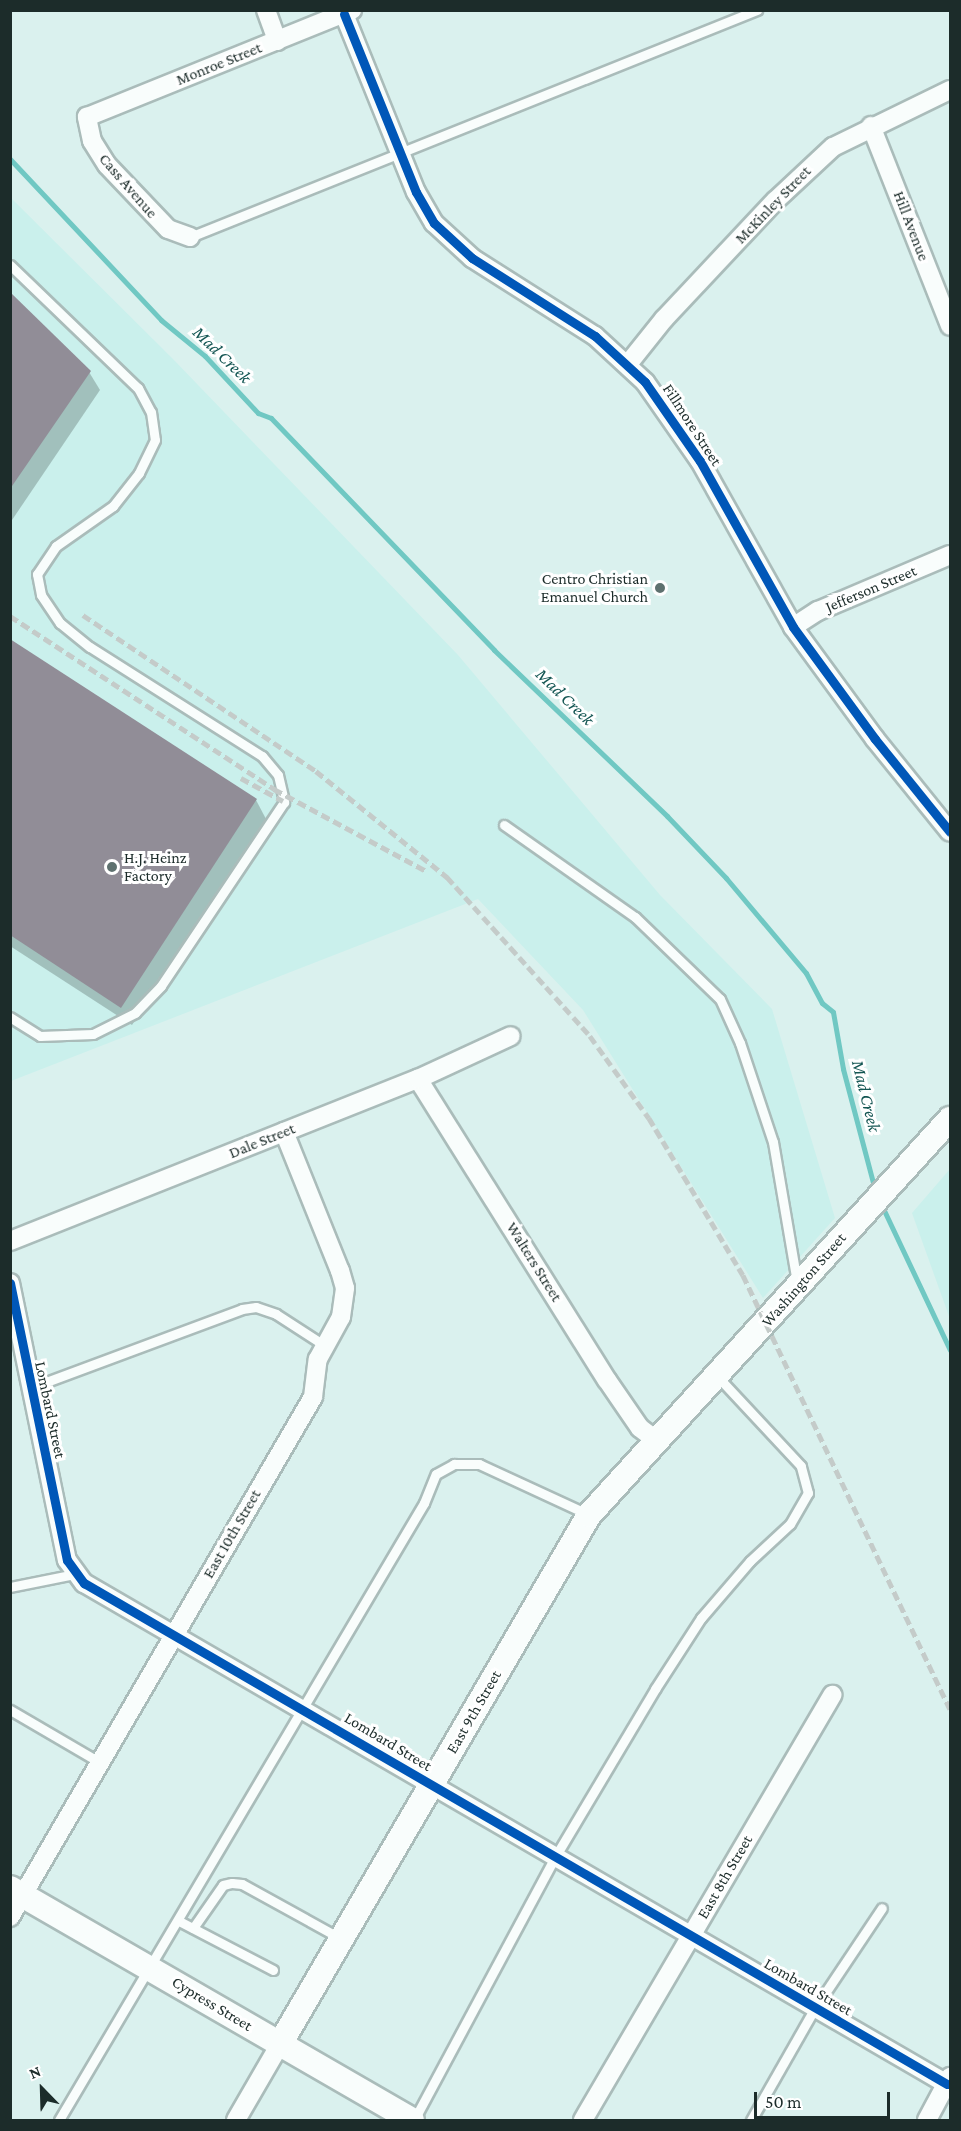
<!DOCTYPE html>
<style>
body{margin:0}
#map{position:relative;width:961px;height:2131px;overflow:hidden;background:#daf1ee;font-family:"Crimson Pro",serif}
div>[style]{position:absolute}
.built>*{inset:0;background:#caf0ec}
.shadow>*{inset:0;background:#0003}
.stream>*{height:5px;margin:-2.5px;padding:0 2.5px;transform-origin:2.5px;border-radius:2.5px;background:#70c8c3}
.building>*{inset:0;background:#918d97}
.roads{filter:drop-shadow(2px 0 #aabcba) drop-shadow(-2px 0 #aabcba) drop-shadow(0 2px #aabcba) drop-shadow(0 -2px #aabcba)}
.lane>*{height:9px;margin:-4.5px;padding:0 4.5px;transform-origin:4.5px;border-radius:4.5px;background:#f9fdfc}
.street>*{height:18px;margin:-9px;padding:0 9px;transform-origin:9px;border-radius:9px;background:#f9fdfc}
.secondary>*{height:24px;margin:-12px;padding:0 12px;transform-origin:12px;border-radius:12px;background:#f9fdfc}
.rail>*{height:4.5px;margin-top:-2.25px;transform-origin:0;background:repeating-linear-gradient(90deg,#c4cbc9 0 9px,transparent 0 13.5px)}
.cycleway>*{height:9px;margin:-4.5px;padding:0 4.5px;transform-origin:4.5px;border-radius:4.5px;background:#0057b8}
.dots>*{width:16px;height:16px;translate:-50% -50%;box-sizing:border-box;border:3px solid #fff;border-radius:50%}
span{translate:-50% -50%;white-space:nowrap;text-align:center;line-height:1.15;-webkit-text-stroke:6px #fff;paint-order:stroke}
.street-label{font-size:16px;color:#1c2c2a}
.poi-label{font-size:16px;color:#1c2c2a}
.right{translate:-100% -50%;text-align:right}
.left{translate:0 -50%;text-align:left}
.water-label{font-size:18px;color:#145653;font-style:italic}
.frame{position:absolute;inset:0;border:12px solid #1c2c2a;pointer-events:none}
.north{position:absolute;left:12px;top:2059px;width:60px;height:60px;-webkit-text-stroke:4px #fff;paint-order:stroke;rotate:337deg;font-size:16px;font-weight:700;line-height:24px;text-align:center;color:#1c2c2a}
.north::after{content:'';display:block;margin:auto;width:21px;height:27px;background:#1c2c2a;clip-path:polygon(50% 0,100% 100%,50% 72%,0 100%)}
.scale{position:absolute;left:754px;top:2092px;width:136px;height:27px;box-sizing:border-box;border:3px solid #1c2c2a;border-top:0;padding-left:8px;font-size:18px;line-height:21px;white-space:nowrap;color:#1c2c2a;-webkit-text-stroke:4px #fff;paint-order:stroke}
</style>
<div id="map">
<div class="built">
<i style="clip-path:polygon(10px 197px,173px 359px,458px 655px,660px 895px,772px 1009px,835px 1218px,763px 1298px,583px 1010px,478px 899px,11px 1081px)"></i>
<i style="clip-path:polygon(950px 1169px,950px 1319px,912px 1213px)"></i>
</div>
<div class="shadow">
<i style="clip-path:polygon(10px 294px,89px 372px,100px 390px,10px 523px)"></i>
<i style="clip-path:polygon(10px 640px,256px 800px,266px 819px,132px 1025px,10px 946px)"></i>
</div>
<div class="stream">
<i style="left:10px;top:159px;width:221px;rotate:46.8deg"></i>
<i style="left:161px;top:320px;width:57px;rotate:39.3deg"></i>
<i style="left:205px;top:356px;width:78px;rotate:47.1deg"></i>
<i style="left:258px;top:413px;width:14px;rotate:21deg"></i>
<i style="left:271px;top:418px;width:322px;rotate:46.1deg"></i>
<i style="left:494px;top:650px;width:240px;rotate:43.8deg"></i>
<i style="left:667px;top:816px;width:86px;rotate:46.4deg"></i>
<i style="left:726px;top:878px;width:124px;rotate:49.9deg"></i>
<i style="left:806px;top:973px;width:34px;rotate:62deg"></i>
<i style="left:822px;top:1003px;width:14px;rotate:39deg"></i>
<i style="left:833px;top:1012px;width:58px;rotate:80deg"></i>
<i style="left:843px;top:1069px;width:125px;rotate:75.2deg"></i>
<i style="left:881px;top:1204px;width:161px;rotate:64.7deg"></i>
</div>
<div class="building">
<i style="clip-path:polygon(10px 292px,91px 371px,10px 489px)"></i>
<i style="clip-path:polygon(10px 639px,257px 799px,121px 1008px,10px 935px)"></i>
</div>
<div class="roads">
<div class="lane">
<i style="left:190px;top:237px;width:611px;rotate:-21.82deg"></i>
<i style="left:10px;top:265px;width:178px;rotate:43.9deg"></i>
<i style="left:138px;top:388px;width:27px;rotate:62deg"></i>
<i style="left:151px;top:412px;width:28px;rotate:82deg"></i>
<i style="left:155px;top:440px;width:37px;rotate:116deg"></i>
<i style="left:139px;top:473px;width:42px;rotate:128.2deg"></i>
<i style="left:113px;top:506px;width:70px;rotate:144.9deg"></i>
<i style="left:56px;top:546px;width:34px;rotate:124deg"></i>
<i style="left:37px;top:574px;width:21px;rotate:79deg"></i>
<i style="left:41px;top:595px;width:34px;rotate:56deg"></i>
<i style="left:60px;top:623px;width:38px;rotate:39deg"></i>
<i style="left:90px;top:647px;width:204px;rotate:32.4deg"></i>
<i style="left:262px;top:756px;width:25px;rotate:50deg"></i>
<i style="left:278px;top:775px;width:28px;rotate:77deg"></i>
<i style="left:284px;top:802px;width:221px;rotate:123.8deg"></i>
<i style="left:161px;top:986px;width:37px;rotate:134deg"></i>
<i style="left:135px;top:1013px;width:47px;rotate:153.4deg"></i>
<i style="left:93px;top:1034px;width:53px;rotate:177.8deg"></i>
<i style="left:40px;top:1036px;width:36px;rotate:-148deg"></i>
<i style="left:504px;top:825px;width:160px;rotate:35.1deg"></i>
<i style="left:635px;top:917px;width:118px;rotate:44deg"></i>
<i style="left:720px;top:999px;width:48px;rotate:65.6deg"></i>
<i style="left:740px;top:1043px;width:104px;rotate:71.6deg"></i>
<i style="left:773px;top:1142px;width:142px;rotate:80.3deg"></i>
<i style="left:30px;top:1388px;width:226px;rotate:-20.4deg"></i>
<i style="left:242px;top:1309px;width:14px;rotate:-8deg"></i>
<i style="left:256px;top:1307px;width:21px;rotate:19deg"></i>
<i style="left:276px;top:1314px;width:57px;rotate:32.9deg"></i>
<i style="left:10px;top:1587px;width:66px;rotate:-11.3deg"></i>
<i style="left:10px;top:1710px;width:103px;rotate:30.3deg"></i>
<i style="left:179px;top:1921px;width:106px;rotate:27.5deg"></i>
<i style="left:193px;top:1928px;width:52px;rotate:-55.1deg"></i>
<i style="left:223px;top:1885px;width:9px;rotate:-13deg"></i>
<i style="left:232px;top:1883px;width:10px;rotate:6deg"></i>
<i style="left:242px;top:1884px;width:112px;rotate:28.9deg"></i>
<i style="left:59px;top:2120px;width:717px;rotate:-59.39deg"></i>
<i style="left:424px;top:1503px;width:31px;rotate:-68deg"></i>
<i style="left:436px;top:1474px;width:21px;rotate:-29deg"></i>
<i style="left:454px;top:1464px;width:25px"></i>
<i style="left:479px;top:1464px;width:119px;rotate:24.8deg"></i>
<i style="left:414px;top:2120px;width:298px;rotate:-61.8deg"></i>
<i style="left:555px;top:1857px;width:196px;rotate:-59.2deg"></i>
<i style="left:655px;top:1689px;width:85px;rotate:-57.1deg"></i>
<i style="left:701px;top:1618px;width:75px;rotate:-49.3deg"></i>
<i style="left:750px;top:1561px;width:54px;rotate:-42.8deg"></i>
<i style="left:790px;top:1524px;width:36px;rotate:-60deg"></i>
<i style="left:808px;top:1493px;width:28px;rotate:-105deg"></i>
<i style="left:801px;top:1466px;width:122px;rotate:-133deg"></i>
<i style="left:751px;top:2120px;width:129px;rotate:-60.3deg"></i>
<i style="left:815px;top:2008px;width:120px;rotate:-56.2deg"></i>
</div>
<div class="street">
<i style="left:266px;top:10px;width:33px;rotate:70deg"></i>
<i style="left:344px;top:14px;width:192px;rotate:68deg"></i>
<i style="left:416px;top:192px;width:36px;rotate:60deg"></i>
<i style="left:434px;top:223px;width:52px;rotate:42.6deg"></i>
<i style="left:472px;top:258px;width:146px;rotate:32.4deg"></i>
<i style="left:595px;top:336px;width:68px;rotate:42.6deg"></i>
<i style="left:645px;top:382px;width:96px;rotate:55.2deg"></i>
<i style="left:700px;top:461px;width:190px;rotate:60.7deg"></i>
<i style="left:793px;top:627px;width:139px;rotate:53.8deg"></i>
<i style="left:875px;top:739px;width:119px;rotate:51.1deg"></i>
<i style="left:871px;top:126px;width:215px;rotate:68.4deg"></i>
<i style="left:190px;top:237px;width:23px;rotate:-160deg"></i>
<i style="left:168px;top:229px;width:88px;rotate:-133.6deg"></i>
<i style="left:107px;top:165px;width:28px;rotate:-122deg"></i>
<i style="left:92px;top:141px;width:25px;rotate:-102deg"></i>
<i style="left:87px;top:117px;width:286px;rotate:-22deg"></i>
<i style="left:628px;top:364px;width:58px;rotate:-51.3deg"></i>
<i style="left:664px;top:319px;width:162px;rotate:-46.8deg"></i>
<i style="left:775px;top:201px;width:79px;rotate:-43deg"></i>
<i style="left:833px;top:147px;width:130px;rotate:-26deg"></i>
<i style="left:793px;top:627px;width:30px;rotate:-33deg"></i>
<i style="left:818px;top:611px;width:143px;rotate:-23deg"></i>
<i style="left:418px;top:1079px;width:355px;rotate:57.9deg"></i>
<i style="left:607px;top:1380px;width:58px;rotate:55.5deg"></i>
<i style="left:640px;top:1428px;width:20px;rotate:37deg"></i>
<i style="left:10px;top:1241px;width:439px;rotate:-21.7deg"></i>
<i style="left:418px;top:1079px;width:102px;rotate:-24.8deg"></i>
<i style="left:10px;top:1283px;width:283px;rotate:78.4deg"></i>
<i style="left:67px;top:1560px;width:29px;rotate:54deg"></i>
<i style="left:84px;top:1583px;width:998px;rotate:30.14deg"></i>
<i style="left:10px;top:1917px;width:602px;rotate:-59.77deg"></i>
<i style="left:313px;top:1397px;width:38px;rotate:-83deg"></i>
<i style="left:318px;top:1359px;width:48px;rotate:-61.3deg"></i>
<i style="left:341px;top:1317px;width:29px;rotate:-82deg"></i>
<i style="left:345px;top:1288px;width:18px;rotate:-106deg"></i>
<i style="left:340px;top:1271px;width:150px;rotate:-111.9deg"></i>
<i style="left:236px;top:2120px;width:88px;rotate:-59.9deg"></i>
<i style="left:583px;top:2120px;width:493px;rotate:-59.6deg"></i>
<i style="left:927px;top:2120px;width:49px;rotate:-61.9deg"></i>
</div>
<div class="secondary">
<i style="left:10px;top:1888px;width:464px;rotate:30deg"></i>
<i style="left:280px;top:2044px;width:613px;rotate:-59.71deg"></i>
<i style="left:589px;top:1515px;width:536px;rotate:-47.65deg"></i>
</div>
</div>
<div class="rail">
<i style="left:83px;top:615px;width:280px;rotate:33.8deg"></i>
<i style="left:316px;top:771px;width:169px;rotate:39deg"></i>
<i style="left:447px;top:877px;width:214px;rotate:48deg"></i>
<i style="left:590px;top:1036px;width:101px;rotate:54.3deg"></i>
<i style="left:649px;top:1118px;width:183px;rotate:59.1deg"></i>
<i style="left:743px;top:1275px;width:481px;rotate:64.5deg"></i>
<i style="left:10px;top:616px;width:316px;rotate:33.2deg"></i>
<i style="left:274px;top:789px;width:173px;rotate:28.3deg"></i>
<i style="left:241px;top:778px;width:48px;rotate:28.7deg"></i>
</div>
<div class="cycleway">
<i style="left:344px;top:14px;width:192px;rotate:68deg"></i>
<i style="left:416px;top:192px;width:36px;rotate:60deg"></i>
<i style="left:434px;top:223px;width:52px;rotate:42.6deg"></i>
<i style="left:472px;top:258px;width:146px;rotate:32.4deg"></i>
<i style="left:595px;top:336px;width:68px;rotate:42.6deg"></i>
<i style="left:645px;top:382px;width:96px;rotate:55.2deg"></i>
<i style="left:700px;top:461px;width:190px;rotate:60.7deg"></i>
<i style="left:793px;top:627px;width:139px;rotate:53.8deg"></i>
<i style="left:875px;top:739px;width:119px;rotate:51.1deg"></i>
<i style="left:10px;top:1283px;width:283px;rotate:78.4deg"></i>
<i style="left:67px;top:1560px;width:29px;rotate:54deg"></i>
<i style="left:84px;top:1583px;width:998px;rotate:30.14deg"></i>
</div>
<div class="dots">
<i style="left:660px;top:588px;background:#5e716f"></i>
<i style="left:112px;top:867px;background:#5e716f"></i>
</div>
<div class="street-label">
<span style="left:219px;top:64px;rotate:-22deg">Monroe Street</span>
<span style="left:128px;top:186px;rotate:49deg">Cass Avenue</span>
<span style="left:773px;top:205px;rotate:-46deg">McKinley Street</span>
<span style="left:911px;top:226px;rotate:69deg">Hill Avenue</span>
<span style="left:692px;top:425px;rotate:57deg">Fillmore Street</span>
<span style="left:871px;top:589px;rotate:-23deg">Jefferson Street</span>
<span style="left:262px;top:1141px;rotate:-22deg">Dale Street</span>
<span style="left:534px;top:1262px;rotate:58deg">Walters Street</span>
<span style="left:804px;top:1280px;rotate:-49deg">Washington Street</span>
<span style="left:50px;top:1410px;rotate:78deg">Lombard Street</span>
<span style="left:232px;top:1534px;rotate:-60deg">East 10th Street</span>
<span style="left:474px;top:1712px;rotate:-60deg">East 9th Street</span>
<span style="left:388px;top:1742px;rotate:31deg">Lombard Street</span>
<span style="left:725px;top:1877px;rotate:-60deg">East 8th Street</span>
<span style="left:808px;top:1987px;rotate:30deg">Lombard Street</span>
<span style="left:212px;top:2004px;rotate:31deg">Cypress Street</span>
</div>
<div class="poi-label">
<span class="right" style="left:648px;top:588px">Centro Christian<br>Emanuel Church</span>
<span class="left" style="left:124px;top:867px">H.J. Heinz<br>Factory</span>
</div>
<div class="water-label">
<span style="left:222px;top:355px;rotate:44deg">Mad Creek</span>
<span style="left:565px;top:697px;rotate:44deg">Mad Creek</span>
<span style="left:866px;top:1096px;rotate:76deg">Mad Creek</span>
</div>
<div class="frame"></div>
<div class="north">N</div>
<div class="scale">50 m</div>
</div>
